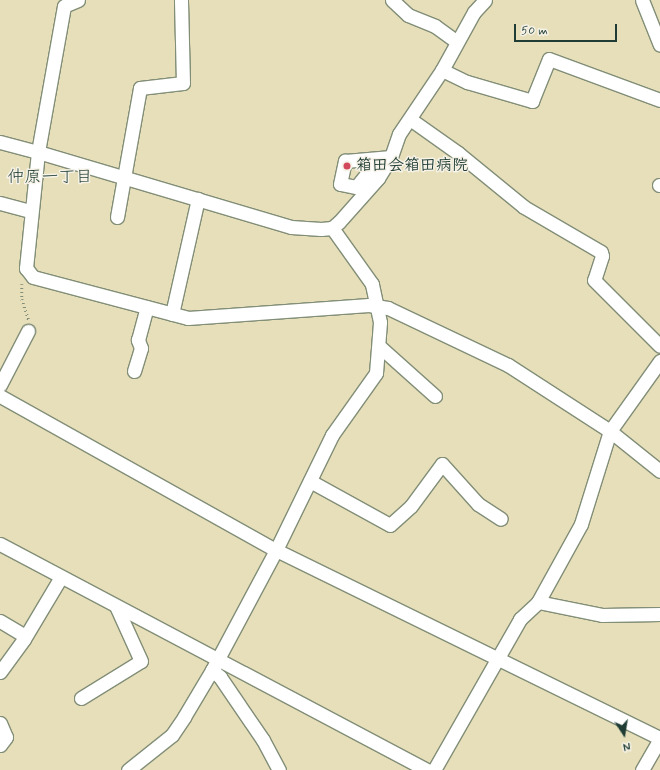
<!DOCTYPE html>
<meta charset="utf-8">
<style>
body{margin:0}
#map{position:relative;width:660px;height:770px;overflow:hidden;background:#e6dfba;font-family:Mynerve,"Klee One",sans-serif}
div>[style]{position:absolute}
.path>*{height:2.5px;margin-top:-1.25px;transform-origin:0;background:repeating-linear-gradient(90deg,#828e77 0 1px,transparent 0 4px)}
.roads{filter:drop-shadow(1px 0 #828e77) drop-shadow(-1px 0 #828e77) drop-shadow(0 1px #828e77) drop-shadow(0 -1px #828e77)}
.minor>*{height:13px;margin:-6.5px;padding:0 6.5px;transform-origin:6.5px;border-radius:6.5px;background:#fff}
.dots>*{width:11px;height:11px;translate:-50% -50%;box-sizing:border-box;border:2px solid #f7f3e8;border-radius:50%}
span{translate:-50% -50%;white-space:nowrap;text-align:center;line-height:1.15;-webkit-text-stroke:3px #f7f3e8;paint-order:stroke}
.poi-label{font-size:16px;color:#1f3d34;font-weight:700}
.left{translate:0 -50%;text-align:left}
.neighbourhood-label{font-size:17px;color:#1f3d34}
.north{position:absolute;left:604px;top:714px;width:40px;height:40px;-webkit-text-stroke:3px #f7f3e8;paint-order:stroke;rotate:168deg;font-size:11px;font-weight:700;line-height:16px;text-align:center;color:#1f3d34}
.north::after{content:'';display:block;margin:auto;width:14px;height:18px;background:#1f3d34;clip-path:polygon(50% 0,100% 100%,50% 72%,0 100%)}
.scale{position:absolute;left:514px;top:24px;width:103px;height:18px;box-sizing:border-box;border:2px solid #1f3d34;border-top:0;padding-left:5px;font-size:12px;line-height:14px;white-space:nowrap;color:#1f3d34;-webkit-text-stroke:3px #f7f3e8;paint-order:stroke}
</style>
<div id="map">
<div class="path">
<i style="left:22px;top:284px;width:15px;rotate:90deg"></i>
<i style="left:22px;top:299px;width:22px;rotate:72deg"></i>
</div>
<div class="roads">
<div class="minor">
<i style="left:78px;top:0;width:15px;rotate:157deg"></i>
<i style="left:64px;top:6px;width:148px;rotate:100.1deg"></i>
<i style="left:38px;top:152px;width:264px;rotate:16.5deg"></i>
<i style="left:291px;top:227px;width:30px;rotate:4deg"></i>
<i style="left:321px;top:229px;width:11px;rotate:-5deg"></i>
<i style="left:332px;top:228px;width:9px;rotate:-41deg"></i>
<i style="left:339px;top:222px;width:59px;rotate:-48.4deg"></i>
<i style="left:378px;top:178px;width:25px;rotate:-58deg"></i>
<i style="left:391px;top:157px;width:24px;rotate:-71deg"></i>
<i style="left:399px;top:134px;width:77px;rotate:-56.1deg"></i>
<i style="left:442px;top:70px;width:66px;rotate:-61.1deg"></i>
<i style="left:474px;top:12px;width:16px;rotate:-47deg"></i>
<i style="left:392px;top:0;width:22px;rotate:43deg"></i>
<i style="left:408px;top:15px;width:29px;rotate:22deg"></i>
<i style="left:435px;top:26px;width:26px;rotate:36deg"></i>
<i style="left:642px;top:0;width:48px;rotate:68.2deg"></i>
<i style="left:442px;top:70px;width:28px;rotate:26deg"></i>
<i style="left:467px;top:82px;width:68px;rotate:16.3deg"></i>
<i style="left:532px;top:101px;width:45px;rotate:-68deg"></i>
<i style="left:549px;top:59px;width:118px;rotate:20.3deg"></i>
<i style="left:410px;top:119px;width:59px;rotate:35.3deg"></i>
<i style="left:458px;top:153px;width:85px;rotate:39.3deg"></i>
<i style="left:524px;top:207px;width:89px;rotate:30.3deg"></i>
<i style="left:601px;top:252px;width:4px;rotate:76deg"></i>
<i style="left:602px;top:256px;width:25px;rotate:108deg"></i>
<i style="left:594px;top:280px;width:93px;rotate:45deg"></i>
<i style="left:0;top:142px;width:39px;rotate:15deg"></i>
<i style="left:38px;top:152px;width:117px;rotate:95.9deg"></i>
<i style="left:26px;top:268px;width:11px;rotate:52deg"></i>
<i style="left:33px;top:277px;width:160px;rotate:14.8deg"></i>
<i style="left:188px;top:318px;width:181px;rotate:-4.1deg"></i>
<i style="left:369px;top:305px;width:19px;rotate:9deg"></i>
<i style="left:388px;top:308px;width:133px;rotate:25.4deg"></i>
<i style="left:508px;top:365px;width:121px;rotate:32.9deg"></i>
<i style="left:610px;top:431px;width:64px;rotate:38.7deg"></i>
<i style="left:387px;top:163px;width:14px;rotate:168deg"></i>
<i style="left:373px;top:166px;width:27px;rotate:129deg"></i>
<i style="left:356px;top:187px;width:16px;rotate:-169deg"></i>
<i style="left:340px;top:184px;width:24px;rotate:-78deg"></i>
<i style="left:345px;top:161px;width:46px;rotate:-5deg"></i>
<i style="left:659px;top:185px;width:1px"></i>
<i style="left:0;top:203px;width:31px;rotate:15deg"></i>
<i style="left:117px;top:217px;width:131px;rotate:-79.9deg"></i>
<i style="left:140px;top:88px;width:43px;rotate:-6.6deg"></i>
<i style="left:183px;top:83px;width:83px;rotate:-91.4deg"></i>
<i style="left:172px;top:314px;width:118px;rotate:-77.3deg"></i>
<i style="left:379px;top:346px;width:75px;rotate:41.8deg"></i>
<i style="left:134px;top:371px;width:24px;rotate:-73deg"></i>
<i style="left:141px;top:348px;width:9px;rotate:-111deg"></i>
<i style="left:138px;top:340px;width:34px;rotate:-75deg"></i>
<i style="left:0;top:385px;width:61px;rotate:-62.6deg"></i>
<i style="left:0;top:396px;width:316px;rotate:29.2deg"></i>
<i style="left:276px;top:550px;width:428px;rotate:26.1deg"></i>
<i style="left:310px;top:481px;width:91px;rotate:28.8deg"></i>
<i style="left:390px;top:525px;width:28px;rotate:-42deg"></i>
<i style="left:411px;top:506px;width:52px;rotate:-53.6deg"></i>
<i style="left:442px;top:464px;width:54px;rotate:48deg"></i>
<i style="left:478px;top:504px;width:27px;rotate:33deg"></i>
<i style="left:0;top:544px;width:483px;rotate:27.9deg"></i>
<i style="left:538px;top:602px;width:65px;rotate:11.5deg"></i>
<i style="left:602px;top:615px;width:58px;rotate:-1deg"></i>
<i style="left:0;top:621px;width:29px;rotate:31deg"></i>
<i style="left:212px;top:670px;width:11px;rotate:41deg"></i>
<i style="left:220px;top:677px;width:76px;rotate:55.7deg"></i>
<i style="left:263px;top:740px;width:34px;rotate:62deg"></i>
<i style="left:0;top:672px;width:41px;rotate:-54deg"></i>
<i style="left:24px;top:639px;width:72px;rotate:-59.2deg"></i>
<i style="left:81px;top:698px;width:70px;rotate:-31.7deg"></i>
<i style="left:141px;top:661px;width:60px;rotate:-114.4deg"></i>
<i style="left:0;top:723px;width:15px;rotate:67deg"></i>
<i style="left:6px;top:737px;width:10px;rotate:127deg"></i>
<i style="left:128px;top:770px;width:56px;rotate:-38.5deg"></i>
<i style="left:172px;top:735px;width:22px;rotate:-56deg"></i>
<i style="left:184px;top:717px;width:55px;rotate:-59.2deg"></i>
<i style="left:212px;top:670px;width:136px;rotate:-61.9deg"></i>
<i style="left:276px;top:550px;width:128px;rotate:-64deg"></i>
<i style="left:332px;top:435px;width:76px;rotate:-54.6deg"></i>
<i style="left:376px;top:373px;width:51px;rotate:-85.5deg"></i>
<i style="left:380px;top:322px;width:39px;rotate:-102deg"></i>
<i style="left:372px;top:284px;width:69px;rotate:-125.5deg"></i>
<i style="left:434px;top:770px;width:174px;rotate:-60.3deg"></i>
<i style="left:520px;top:619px;width:25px;rotate:-43deg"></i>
<i style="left:538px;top:602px;width:89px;rotate:-61.1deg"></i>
<i style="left:581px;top:524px;width:97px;rotate:-72.7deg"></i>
<i style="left:610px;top:431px;width:86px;rotate:-54.5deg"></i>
<i style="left:642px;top:770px;width:36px;rotate:-60deg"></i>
</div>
</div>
<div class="dots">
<i style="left:347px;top:166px;background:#d1495b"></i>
</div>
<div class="poi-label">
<span class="left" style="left:356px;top:166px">箱田会箱田病院</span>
</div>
<div class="neighbourhood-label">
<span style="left:50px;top:178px">仲原一丁目</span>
</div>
<div class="north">N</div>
<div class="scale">50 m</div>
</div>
